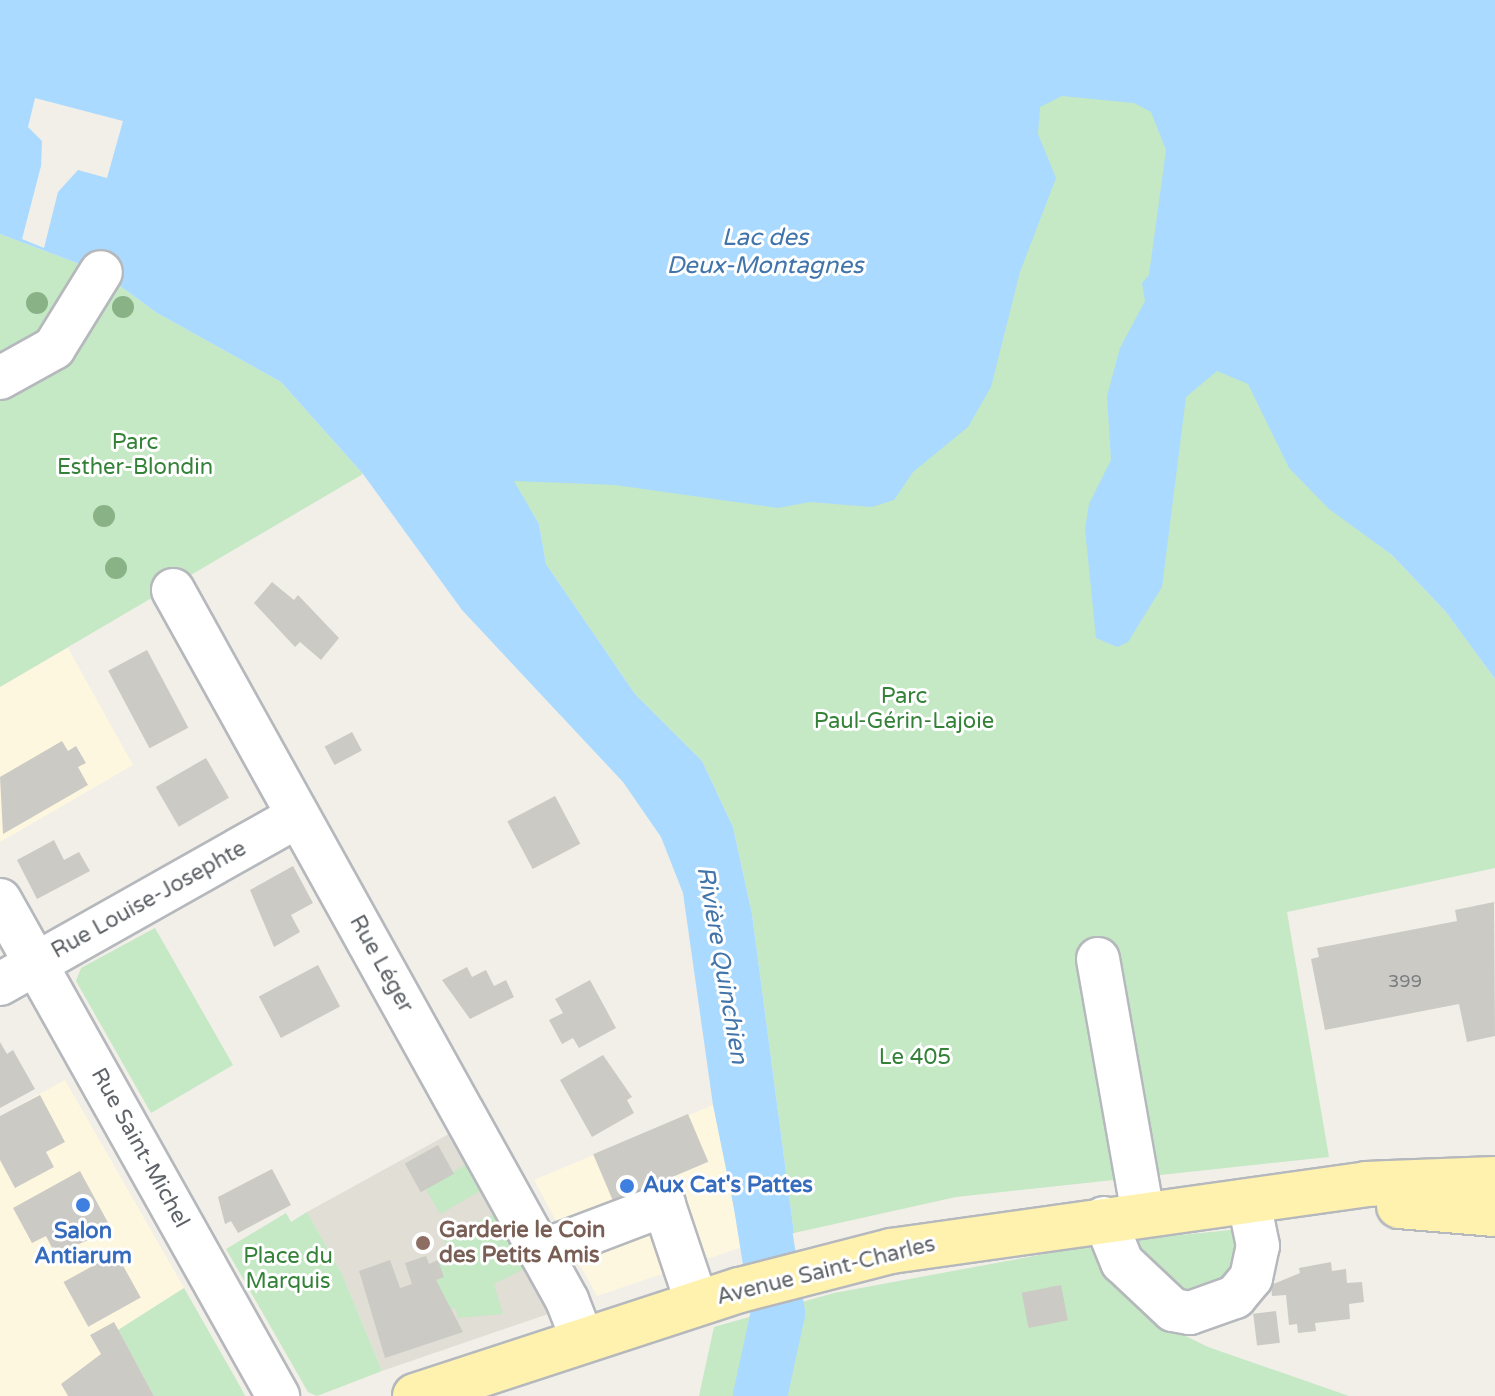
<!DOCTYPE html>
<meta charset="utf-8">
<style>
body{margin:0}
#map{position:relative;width:1495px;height:1396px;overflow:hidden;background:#f1efe8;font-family:"Varela Round",sans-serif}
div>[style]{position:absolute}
.commercial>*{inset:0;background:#fef7e0}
.education>*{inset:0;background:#e1ded6}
.green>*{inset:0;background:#c5e8c5;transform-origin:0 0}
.water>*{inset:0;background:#aadaff}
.pier>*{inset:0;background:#f1efe8}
.river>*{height:54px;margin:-27px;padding:0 27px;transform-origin:27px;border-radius:27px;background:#aadaff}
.building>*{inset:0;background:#cccac5;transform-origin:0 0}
.roads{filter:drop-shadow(2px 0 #b5b8bc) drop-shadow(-2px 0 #b5b8bc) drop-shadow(0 2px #b5b8bc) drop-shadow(0 -2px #b5b8bc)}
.minor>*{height:42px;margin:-21px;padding:0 21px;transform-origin:21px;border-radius:21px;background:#fff}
.major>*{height:44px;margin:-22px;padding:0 22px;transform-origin:22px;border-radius:22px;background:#fff2af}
.trees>*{width:22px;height:22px;margin:-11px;border-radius:50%;background:#89b387}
.dots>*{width:22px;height:22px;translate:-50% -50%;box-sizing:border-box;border:4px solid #fff;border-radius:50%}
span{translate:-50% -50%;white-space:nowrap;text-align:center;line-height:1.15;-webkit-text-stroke:6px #fff;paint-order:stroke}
.number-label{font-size:18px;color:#7a7d7f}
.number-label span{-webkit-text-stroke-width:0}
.park-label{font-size:22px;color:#348238}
.street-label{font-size:22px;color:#5f6368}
.shop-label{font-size:22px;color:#366cbe;font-weight:700}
.left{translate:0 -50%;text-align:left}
.education-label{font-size:22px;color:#785e54;font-weight:700}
.water-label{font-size:24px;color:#4174aa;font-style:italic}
</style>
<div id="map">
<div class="commercial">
<i style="clip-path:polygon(68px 648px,133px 765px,0 842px,0 687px)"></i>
<i style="clip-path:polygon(65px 1080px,184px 1288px,118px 1330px,154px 1396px,0 1396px,0 1116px)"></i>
<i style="clip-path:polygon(713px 1105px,742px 1247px,597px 1296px,534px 1180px)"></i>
</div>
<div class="education">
<i style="clip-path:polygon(456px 1130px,557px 1311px,382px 1371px,342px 1274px,307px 1212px)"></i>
</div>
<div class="green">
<i style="clip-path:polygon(1409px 0,1332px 510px,1392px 555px,1446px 612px,1495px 679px,1495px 868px,1287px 912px,1329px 1157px,956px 1197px,794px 1233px,752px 914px,733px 827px,702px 761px,635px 694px,546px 564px,539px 524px,291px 104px)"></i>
<i style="clip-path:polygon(0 234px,101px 272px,157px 313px,281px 382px,363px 474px,0 687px)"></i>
<i style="clip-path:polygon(155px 928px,233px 1065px,151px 1113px,76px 981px,81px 968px)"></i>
<i style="left:465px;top:1165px;width:30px;height:46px;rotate:60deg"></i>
<i style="clip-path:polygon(307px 1212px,342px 1274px,382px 1371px,317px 1396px,308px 1392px,226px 1249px,286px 1213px,291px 1222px)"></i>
<i style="clip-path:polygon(494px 1214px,524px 1269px,494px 1284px,503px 1314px,458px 1318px,455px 1308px,447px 1311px,436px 1280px,444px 1276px,438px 1260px,448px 1256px,444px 1237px)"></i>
<i style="clip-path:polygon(1240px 1229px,1232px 1273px,1209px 1299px,1167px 1291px,1132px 1240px)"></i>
<i style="clip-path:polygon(1088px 1246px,1148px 1301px,1157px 1322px,1208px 1347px,1349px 1396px,699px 1396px,714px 1327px,834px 1293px)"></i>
<i style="clip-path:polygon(184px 1288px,241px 1388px,245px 1396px,154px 1396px,118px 1330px)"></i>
</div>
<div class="water">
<i style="clip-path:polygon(0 0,1495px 0,1495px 679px,1446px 612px,1392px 555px,1329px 509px,1289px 468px,1248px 384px,1217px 371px,1186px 397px,1162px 587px,1128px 642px,1117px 647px,1096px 638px,1085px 529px,1089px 504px,1111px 460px,1107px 396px,1120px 348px,1145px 301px,1142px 283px,1149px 275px,1166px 150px,1151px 112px,1134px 103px,1062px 96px,1040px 107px,1038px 134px,1056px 178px,1020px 272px,991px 387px,968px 427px,913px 472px,894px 500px,872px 507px,810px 502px,778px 508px,615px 485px,514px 481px,539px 524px,546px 564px,635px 694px,702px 761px,733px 827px,752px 914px,794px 1233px,742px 1247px,713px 1105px,683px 893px,661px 837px,623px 782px,462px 610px,363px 474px,281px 382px,157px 313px,101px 272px,0 234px)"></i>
</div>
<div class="pier">
<i style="clip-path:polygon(35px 98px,123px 121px,107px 178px,78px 170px,58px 192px,44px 248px,22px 239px,41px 166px,42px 141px,28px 127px)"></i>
</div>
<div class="river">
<i style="left:755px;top:1169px;width:146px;rotate:80.9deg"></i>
<i style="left:778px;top:1313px;width:85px;rotate:102.2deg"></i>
</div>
<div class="building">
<i style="clip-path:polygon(272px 582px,294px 600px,298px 595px,339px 638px,321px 660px,300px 642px,295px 647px,254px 603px)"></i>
<i style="left:147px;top:650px;width:88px;height:44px;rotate:62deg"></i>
<i style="left:352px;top:732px;width:21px;height:31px;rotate:62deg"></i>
<i style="clip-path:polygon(62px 741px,68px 751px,76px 746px,86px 763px,78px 767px,88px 785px,3px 834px,0 777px)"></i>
<i style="left:206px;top:758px;width:46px;height:58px;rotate:60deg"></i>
<i style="left:555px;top:796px;width:54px;height:54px;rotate:62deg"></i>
<i style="clip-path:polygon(54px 840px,64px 860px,79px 852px,90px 871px,37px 899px,17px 860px)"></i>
<i style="clip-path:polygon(293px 866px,313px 903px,291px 915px,300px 932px,274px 947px,250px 890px)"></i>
<i style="clip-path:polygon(1494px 902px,1495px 1036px,1467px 1042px,1459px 1004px,1325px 1030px,1311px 959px,1319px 957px,1317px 948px,1457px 921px,1455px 910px)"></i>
<i style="left:318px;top:965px;width:47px;height:67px;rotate:62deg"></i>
<i style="clip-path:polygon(467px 967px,472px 977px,486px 970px,494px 986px,506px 980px,514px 997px,470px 1019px,442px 980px)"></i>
<i style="clip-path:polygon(590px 980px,616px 1028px,579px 1048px,573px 1038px,562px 1044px,549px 1020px,563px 1013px,555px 999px)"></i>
<i style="clip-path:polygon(0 1042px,7px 1054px,13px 1050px,35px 1089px,0 1108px)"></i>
<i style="clip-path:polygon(603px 1055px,632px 1097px,627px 1100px,634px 1113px,592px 1137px,560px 1080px)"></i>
<i style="clip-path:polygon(40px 1095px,65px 1142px,46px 1152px,54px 1167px,15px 1188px,0 1160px,0 1116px)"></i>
<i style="left:688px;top:1114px;width:52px;height:103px;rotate:67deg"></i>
<i style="left:438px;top:1145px;width:33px;height:38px;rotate:61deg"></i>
<i style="clip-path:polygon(272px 1169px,291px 1205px,238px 1233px,231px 1221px,225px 1224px,218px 1197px)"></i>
<i style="clip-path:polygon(80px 1171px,112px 1230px,55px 1254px,46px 1236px,32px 1243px,13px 1208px)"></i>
<i style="left:116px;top:1253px;width:51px;height:60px;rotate:61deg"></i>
<i style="clip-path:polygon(426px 1256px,429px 1264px,438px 1260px,444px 1277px,436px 1280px,463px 1332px,385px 1358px,359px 1271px,390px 1260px,400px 1288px,412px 1284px,405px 1263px)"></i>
<i style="clip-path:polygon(1331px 1262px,1332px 1271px,1346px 1269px,1347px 1283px,1362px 1282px,1364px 1302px,1349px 1304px,1350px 1319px,1315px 1323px,1316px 1331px,1298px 1333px,1297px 1324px,1289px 1325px,1286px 1295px,1272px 1296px,1271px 1285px,1300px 1273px,1299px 1268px)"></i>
<i style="left:1061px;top:1285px;width:36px;height:40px;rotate:79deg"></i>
<i style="left:1276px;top:1311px;width:32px;height:23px;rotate:83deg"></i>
<i style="clip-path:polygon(114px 1322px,154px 1396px,68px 1396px,61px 1384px,101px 1354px,90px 1335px)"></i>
</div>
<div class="roads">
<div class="minor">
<i style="left:0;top:378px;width:62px;rotate:-29.1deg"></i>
<i style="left:54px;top:348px;width:89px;rotate:-58.3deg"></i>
<i style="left:173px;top:590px;width:812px;rotate:60.97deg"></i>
<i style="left:567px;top:1300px;width:44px;rotate:68.7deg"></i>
<i style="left:0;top:900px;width:569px;rotate:60.73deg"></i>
<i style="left:1098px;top:959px;width:258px;rotate:80deg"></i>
<i style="left:0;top:984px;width:342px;rotate:-29.4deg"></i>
<i style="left:1104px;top:1218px;width:48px;rotate:67.8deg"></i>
<i style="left:1122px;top:1262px;width:70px;rotate:43.3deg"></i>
<i style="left:1173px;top:1310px;width:17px;rotate:10deg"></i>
<i style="left:1190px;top:1313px;width:48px;rotate:-19.6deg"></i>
<i style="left:1235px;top:1297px;width:25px;rotate:-50deg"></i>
<i style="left:1251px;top:1278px;width:33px;rotate:-78deg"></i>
<i style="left:1258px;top:1246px;width:45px;rotate:-101.6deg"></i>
<i style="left:540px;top:1252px;width:133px;rotate:-20.8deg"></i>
<i style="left:664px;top:1205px;width:103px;rotate:71.4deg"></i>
</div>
<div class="major">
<i style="left:1399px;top:1206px;width:96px;rotate:4.8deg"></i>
<i style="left:415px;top:1396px;width:342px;rotate:-18.1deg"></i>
<i style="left:740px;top:1290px;width:156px;rotate:-14.5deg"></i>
<i style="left:891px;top:1251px;width:480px;rotate:-8deg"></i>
<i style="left:1366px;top:1184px;width:129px;rotate:-2.2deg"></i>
</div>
</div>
<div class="trees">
<i style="left:37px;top:303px"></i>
<i style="left:123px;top:307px"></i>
<i style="left:104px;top:516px"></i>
<i style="left:116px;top:568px"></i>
</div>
<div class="dots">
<i style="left:627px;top:1186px;background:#3f7fe0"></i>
<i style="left:83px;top:1205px;background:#3f7fe0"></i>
<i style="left:423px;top:1243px;background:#8d6e63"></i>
</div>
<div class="number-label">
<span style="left:1405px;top:981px">399</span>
</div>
<div class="park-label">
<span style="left:135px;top:455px">Parc<br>Esther-Blondin</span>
<span style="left:904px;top:709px">Parc<br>Paul-Gérin-Lajoie</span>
<span style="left:915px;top:1058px">Le 405</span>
<span style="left:288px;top:1269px">Place du<br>Marquis</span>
</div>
<div class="street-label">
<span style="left:149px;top:900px;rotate:-29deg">Rue Louise-Josephte</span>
<span style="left:381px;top:964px;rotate:61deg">Rue Léger</span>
<span style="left:140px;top:1148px;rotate:61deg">Rue Saint-Michel</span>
<span style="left:826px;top:1271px;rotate:-14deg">Avenue Saint-Charles</span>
</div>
<div class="shop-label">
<span class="left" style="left:643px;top:1186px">Aux Cat's Pattes</span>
<span style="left:83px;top:1244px">Salon<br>Antiarum</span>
</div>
<div class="education-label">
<span class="left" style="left:439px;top:1243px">Garderie le Coin<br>des Petits Amis</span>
</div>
<div class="water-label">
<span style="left:765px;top:252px">Lac des<br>Deux-Montagnes</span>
<span style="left:722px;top:965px;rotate:80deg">Rivière Quinchien</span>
</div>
</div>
